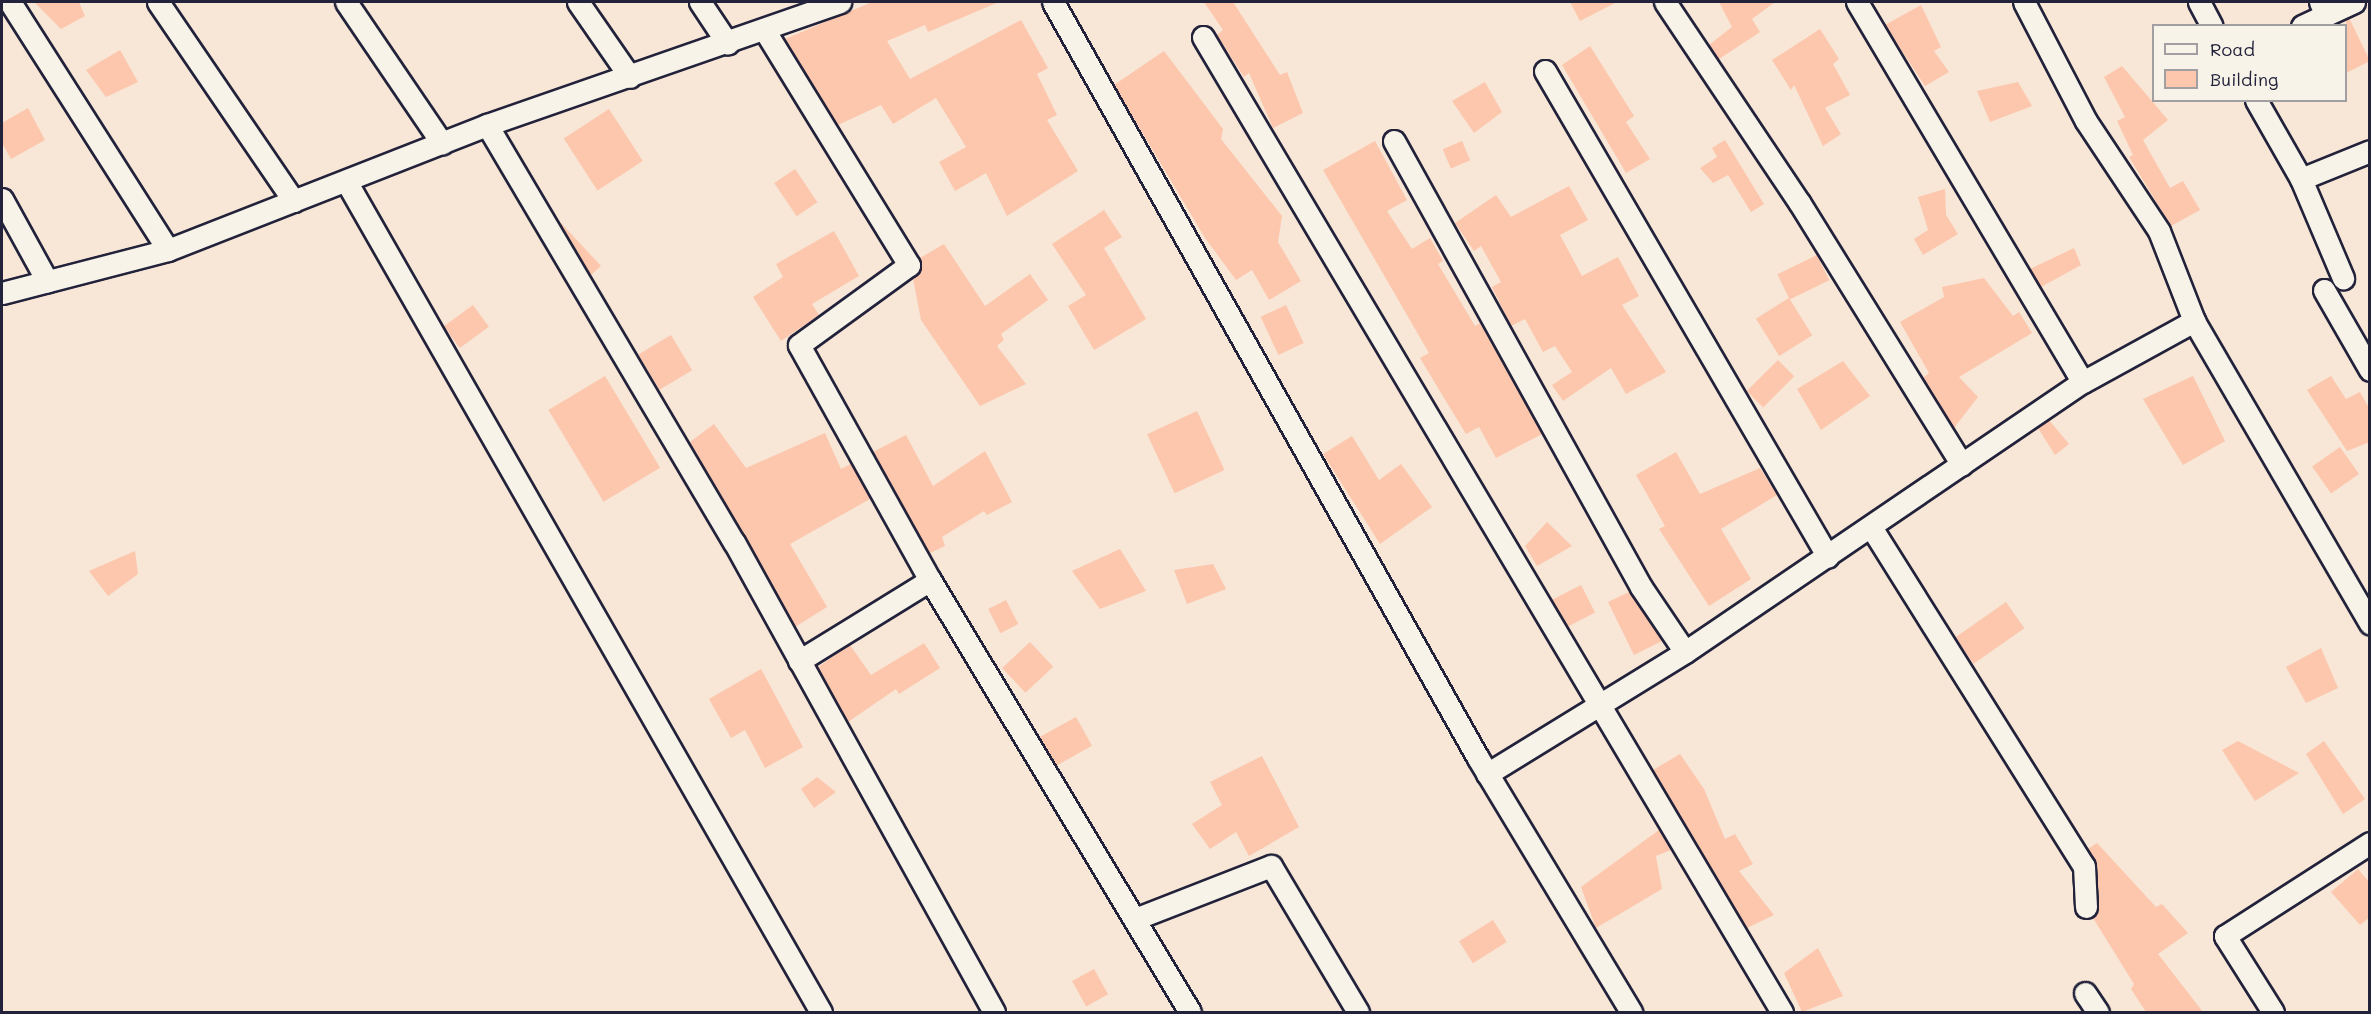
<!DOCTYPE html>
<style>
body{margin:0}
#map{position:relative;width:2371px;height:1014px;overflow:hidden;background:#f8e6d6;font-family:Mali,sans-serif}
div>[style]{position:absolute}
.building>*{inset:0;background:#fcc7ad;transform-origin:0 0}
.roads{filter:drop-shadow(2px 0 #22223b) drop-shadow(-2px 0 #22223b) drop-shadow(0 2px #22223b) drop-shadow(0 -2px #22223b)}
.street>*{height:21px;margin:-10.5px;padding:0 10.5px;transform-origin:10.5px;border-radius:10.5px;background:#f7f3e8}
span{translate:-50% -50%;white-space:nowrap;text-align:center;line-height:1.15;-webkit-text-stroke:5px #f7f3e8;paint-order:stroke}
.frame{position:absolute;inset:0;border:3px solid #22223b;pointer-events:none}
.legend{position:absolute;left:2152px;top:24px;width:195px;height:78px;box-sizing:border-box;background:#f7f3e8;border:2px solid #a29fa3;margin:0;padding:8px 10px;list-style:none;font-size:18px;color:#22223b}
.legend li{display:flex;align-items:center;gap:12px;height:30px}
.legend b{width:30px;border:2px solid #a29fa3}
</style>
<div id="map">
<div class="building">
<i style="clip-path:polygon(34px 2px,79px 2px,85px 16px,61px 29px)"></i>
<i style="clip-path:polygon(872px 2px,999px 2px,928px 32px,925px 25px,887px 41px,910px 79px,1021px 20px,1048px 68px,1037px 74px,1057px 115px,1047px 120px,1078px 171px,1007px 216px,986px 173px,955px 191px,939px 162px,966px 147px,936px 98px,893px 124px,881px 105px,838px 125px,785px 39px)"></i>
<i style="clip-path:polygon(1204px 2px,1233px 2px,1280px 75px,1287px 72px,1303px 113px,1273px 128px,1249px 73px,1244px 77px,1217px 35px,1223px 30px)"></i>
<i style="clip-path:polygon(1570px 2px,1617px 2px,1580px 21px)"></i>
<i style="clip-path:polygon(1719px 2px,1775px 2px,1752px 19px,1760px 32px,1719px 59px,1709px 45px,1732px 27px)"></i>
<i style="clip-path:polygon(1921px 5px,1941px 47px,1934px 51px,1949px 72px,1925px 86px,1885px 25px)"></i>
<i style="clip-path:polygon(2349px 18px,2370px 61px,2346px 73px,2346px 20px)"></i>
<i style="clip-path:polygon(1820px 29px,1839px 59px,1833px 64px,1850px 95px,1825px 108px,1841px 134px,1823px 146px,1794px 85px,1791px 90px,1772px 60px)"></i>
<i style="clip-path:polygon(1590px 46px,1634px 116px,1626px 122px,1650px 159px,1626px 173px,1562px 65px)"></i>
<i style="clip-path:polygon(120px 50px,138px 82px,106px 97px,86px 70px)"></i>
<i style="clip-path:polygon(1164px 51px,1223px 129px,1221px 139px,1282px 216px,1278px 242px,1301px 281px,1269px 300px,1252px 270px,1236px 280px,1205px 238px,1114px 85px)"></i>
<i style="clip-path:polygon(2122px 66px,2168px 120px,2143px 140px,2170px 188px,2183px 181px,2200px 210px,2171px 226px,2129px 157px,2133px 155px,2117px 121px,2125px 117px,2104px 77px)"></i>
<i style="clip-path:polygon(1485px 82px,1502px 112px,1474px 133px,1452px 101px)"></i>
<i style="clip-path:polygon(2018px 82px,2032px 106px,1990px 122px,1977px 91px)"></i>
<i style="clip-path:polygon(28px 108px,45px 140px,11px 159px,2px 143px,2px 123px)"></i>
<i style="left:609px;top:109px;width:62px;height:54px;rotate:57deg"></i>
<i style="clip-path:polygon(1725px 140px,1764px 204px,1751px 212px,1728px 175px,1713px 183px,1700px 168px,1717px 157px,1712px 148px)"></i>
<i style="clip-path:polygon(1375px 141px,1407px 200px,1387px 211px,1412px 249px,1430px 238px,1443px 261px,1438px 264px,1475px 326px,1480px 323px,1542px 434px,1496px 458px,1479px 427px,1466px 434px,1441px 393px,1420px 358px,1429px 353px,1323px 170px)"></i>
<i style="left:1462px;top:141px;width:21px;height:21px;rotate:67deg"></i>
<i style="left:795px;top:169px;width:40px;height:25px;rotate:56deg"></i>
<i style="clip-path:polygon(1569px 186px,1588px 220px,1560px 235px,1582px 276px,1618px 257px,1639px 296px,1622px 305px,1666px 372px,1626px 394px,1611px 368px,1563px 401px,1552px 385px,1572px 372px,1555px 346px,1543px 352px,1525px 319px,1511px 326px,1492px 287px,1501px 282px,1481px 246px,1474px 251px,1455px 223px,1496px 195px,1511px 217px)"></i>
<i style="clip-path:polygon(1945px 189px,1946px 215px,1958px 234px,1923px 255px,1914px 239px,1928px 230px,1918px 197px)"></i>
<i style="clip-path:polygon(1104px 210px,1122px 237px,1104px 248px,1146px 319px,1094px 350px,1068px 306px,1086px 295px,1052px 244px)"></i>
<i style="clip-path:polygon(561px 223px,601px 266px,591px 275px,560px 224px)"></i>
<i style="clip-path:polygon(834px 231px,859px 276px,812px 304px,819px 315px,781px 341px,753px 297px,783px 277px,776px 264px)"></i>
<i style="clip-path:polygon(944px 244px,985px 306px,1030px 274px,1048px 300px,1001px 334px,1004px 340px,997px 346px,1026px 384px,980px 406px,921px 320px,913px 278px,921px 270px,920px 258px)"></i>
<i style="clip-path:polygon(2074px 248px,2081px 265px,2041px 287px,2030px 269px)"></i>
<i style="left:1817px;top:255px;width:28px;height:44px;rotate:64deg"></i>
<i style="clip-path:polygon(1984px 278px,2013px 316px,2019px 312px,2032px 333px,1959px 377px,1978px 397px,1954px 428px,1923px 378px,1929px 373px,1900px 322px,1944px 297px,1942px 287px)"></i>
<i style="left:1789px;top:298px;width:44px;height:39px;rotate:58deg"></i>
<i style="left:473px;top:305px;width:27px;height:36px;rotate:54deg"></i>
<i style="left:1286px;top:305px;width:42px;height:28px;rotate:65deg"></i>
<i style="left:671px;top:335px;width:41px;height:38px;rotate:59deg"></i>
<i style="left:1778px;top:360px;width:23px;height:44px;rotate:45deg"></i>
<i style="clip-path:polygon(1843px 361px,1870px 396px,1821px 430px,1797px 389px)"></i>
<i style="left:605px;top:376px;width:107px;height:66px;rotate:59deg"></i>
<i style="clip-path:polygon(2193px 376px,2225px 441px,2183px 465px,2143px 399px)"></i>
<i style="clip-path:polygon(2331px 376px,2346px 399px,2360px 392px,2370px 410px,2370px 442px,2347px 451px,2307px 390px)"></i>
<i style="left:1197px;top:411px;width:65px;height:55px;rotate:65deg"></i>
<i style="clip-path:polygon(2049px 420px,2069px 444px,2055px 455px,2038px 428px)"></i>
<i style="clip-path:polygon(714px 424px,746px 468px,825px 433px,841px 469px,851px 464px,870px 499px,790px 544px,827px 607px,795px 627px,690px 442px)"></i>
<i style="clip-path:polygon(906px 435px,933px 486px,985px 451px,1012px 502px,987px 515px,984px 511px,942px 537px,945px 546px,930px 553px,873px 452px)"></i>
<i style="clip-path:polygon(1352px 436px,1379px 480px,1401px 464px,1432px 507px,1380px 544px,1323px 454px)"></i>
<i style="left:2340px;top:447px;width:33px;height:34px;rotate:55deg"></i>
<i style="clip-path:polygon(1676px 452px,1700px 494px,1760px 468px,1777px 495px,1721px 529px,1751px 579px,1709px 606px,1659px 529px,1665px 526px,1636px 475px)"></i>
<i style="clip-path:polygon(1547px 522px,1572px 546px,1537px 566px,1525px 546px)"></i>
<i style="clip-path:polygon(1120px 549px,1146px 591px,1100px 609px,1072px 571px)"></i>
<i style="clip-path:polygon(135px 551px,138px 574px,108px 596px,89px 571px)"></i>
<i style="clip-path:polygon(1213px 564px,1226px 589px,1187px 604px,1174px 570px)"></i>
<i style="left:1581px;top:585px;width:31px;height:32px;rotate:63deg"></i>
<i style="clip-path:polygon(1629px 592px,1662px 641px,1634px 655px,1608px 602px)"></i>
<i style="left:1006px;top:600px;width:27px;height:20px;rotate:63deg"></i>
<i style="left:2006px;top:602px;width:32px;height:62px;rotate:55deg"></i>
<i style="left:1030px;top:642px;width:34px;height:38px;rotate:47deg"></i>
<i style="clip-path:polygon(924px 643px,940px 668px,899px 694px,896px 689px,848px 722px,818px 667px,850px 645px,871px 675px)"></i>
<i style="clip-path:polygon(2321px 648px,2338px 688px,2306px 703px,2286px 667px)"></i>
<i style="clip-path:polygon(761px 669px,803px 747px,765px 768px,745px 730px,731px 738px,709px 699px)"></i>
<i style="left:1076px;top:717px;width:33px;height:42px;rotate:61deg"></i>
<i style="clip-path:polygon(2238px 741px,2299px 773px,2255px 801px,2222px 750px)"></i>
<i style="clip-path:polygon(2324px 741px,2365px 799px,2343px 814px,2306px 754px)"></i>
<i style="clip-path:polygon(1680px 754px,1704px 789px,1725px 839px,1735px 834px,1753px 864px,1739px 871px,1774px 915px,1747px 928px,1653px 770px)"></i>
<i style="clip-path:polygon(1262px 756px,1299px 827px,1249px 856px,1236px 832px,1210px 849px,1192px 824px,1222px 805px,1210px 782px)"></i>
<i style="clip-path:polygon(817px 777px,836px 792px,814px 808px,801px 789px)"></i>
<i style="clip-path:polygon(1659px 830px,1671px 850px,1656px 856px,1662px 889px,1596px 928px,1581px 887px)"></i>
<i style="clip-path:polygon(2097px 843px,2156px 907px,2162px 904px,2188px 933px,2158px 954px,2203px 1012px,2146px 1012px,2131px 989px,2134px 984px,2093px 918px,2099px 906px,2097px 865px,2088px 849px)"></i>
<i style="clip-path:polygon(2358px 869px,2370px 883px,2370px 917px,2360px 925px,2331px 892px)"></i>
<i style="left:1493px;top:920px;width:26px;height:40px;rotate:58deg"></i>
<i style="clip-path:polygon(1818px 948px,1843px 996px,1802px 1012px,1784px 973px)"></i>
<i style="left:1094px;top:969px;width:29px;height:25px;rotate:61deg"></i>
</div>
<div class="roads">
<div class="street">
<i style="left:10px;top:2px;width:294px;rotate:57.5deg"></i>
<i style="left:158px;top:2px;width:241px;rotate:55.7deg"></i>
<i style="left:346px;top:2px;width:171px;rotate:55.8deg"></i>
<i style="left:578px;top:2px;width:91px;rotate:55.3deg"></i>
<i style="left:700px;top:2px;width:50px;rotate:56.3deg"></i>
<i style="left:1053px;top:2px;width:867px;rotate:60.66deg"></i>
<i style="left:1478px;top:758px;width:297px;rotate:58.9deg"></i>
<i style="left:1665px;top:2px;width:241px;rotate:56.2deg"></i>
<i style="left:1799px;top:202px;width:309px;rotate:58.2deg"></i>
<i style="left:1857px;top:2px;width:442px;rotate:59.3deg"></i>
<i style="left:2024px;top:2px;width:134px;rotate:62.5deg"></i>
<i style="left:2086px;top:121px;width:132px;rotate:56.4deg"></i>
<i style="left:2159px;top:231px;width:97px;rotate:68.7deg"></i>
<i style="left:2199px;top:2px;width:27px;rotate:62deg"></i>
<i style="left:2320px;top:2px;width:14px;rotate:65deg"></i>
<i style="left:2326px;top:15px;width:31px;rotate:-25deg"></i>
<i style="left:2302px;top:26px;width:26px;rotate:-25deg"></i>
<i style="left:765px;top:31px;width:275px;rotate:58.4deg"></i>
<i style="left:909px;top:265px;width:136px;rotate:144deg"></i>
<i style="left:799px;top:345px;width:269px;rotate:60.9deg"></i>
<i style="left:930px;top:580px;width:504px;rotate:58.96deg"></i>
<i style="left:1203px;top:37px;width:1134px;rotate:59.3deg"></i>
<i style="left:1545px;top:71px;width:562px;rotate:59.79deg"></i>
<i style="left:2256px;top:100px;width:91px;rotate:60.3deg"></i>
<i style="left:2301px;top:179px;width:108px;rotate:67deg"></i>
<i style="left:487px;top:125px;width:485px;rotate:59.4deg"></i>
<i style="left:734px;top:542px;width:537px;rotate:61.05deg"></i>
<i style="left:1394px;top:141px;width:510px;rotate:61.02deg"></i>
<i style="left:1641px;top:587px;width:78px;rotate:55.9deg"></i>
<i style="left:2301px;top:179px;width:74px;rotate:-22.1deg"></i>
<i style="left:346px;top:181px;width:957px;rotate:60.25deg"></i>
<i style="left:2px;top:199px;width:94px;rotate:61.2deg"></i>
<i style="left:2324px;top:290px;width:92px;rotate:60.1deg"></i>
<i style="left:2px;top:293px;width:171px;rotate:-14.5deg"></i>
<i style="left:168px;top:250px;width:343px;rotate:-21.4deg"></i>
<i style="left:487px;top:125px;width:374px;rotate:-19.2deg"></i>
<i style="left:1871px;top:527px;width:400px;rotate:57.9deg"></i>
<i style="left:2084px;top:866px;width:41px;rotate:87.2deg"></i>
<i style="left:799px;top:661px;width:154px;rotate:-31.7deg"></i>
<i style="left:1487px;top:774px;width:233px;rotate:-31.6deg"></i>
<i style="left:1685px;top:652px;width:481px;rotate:-34.2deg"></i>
<i style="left:2083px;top:382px;width:127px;rotate:-28.8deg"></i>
<i style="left:2194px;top:321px;width:350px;rotate:59.8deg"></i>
<i style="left:1135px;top:919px;width:146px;rotate:-21.3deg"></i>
<i style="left:1271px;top:866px;width:170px;rotate:59.2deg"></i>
<i style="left:2085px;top:993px;width:23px;rotate:56deg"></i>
<i style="left:2273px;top:1012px;width:90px;rotate:-122.3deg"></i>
<i style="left:2225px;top:936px;width:172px;rotate:-32.7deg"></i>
</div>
</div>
<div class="frame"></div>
<ul class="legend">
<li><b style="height:8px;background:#f7f3e8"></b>Road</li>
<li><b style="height:16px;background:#fcc7ad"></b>Building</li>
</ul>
</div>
